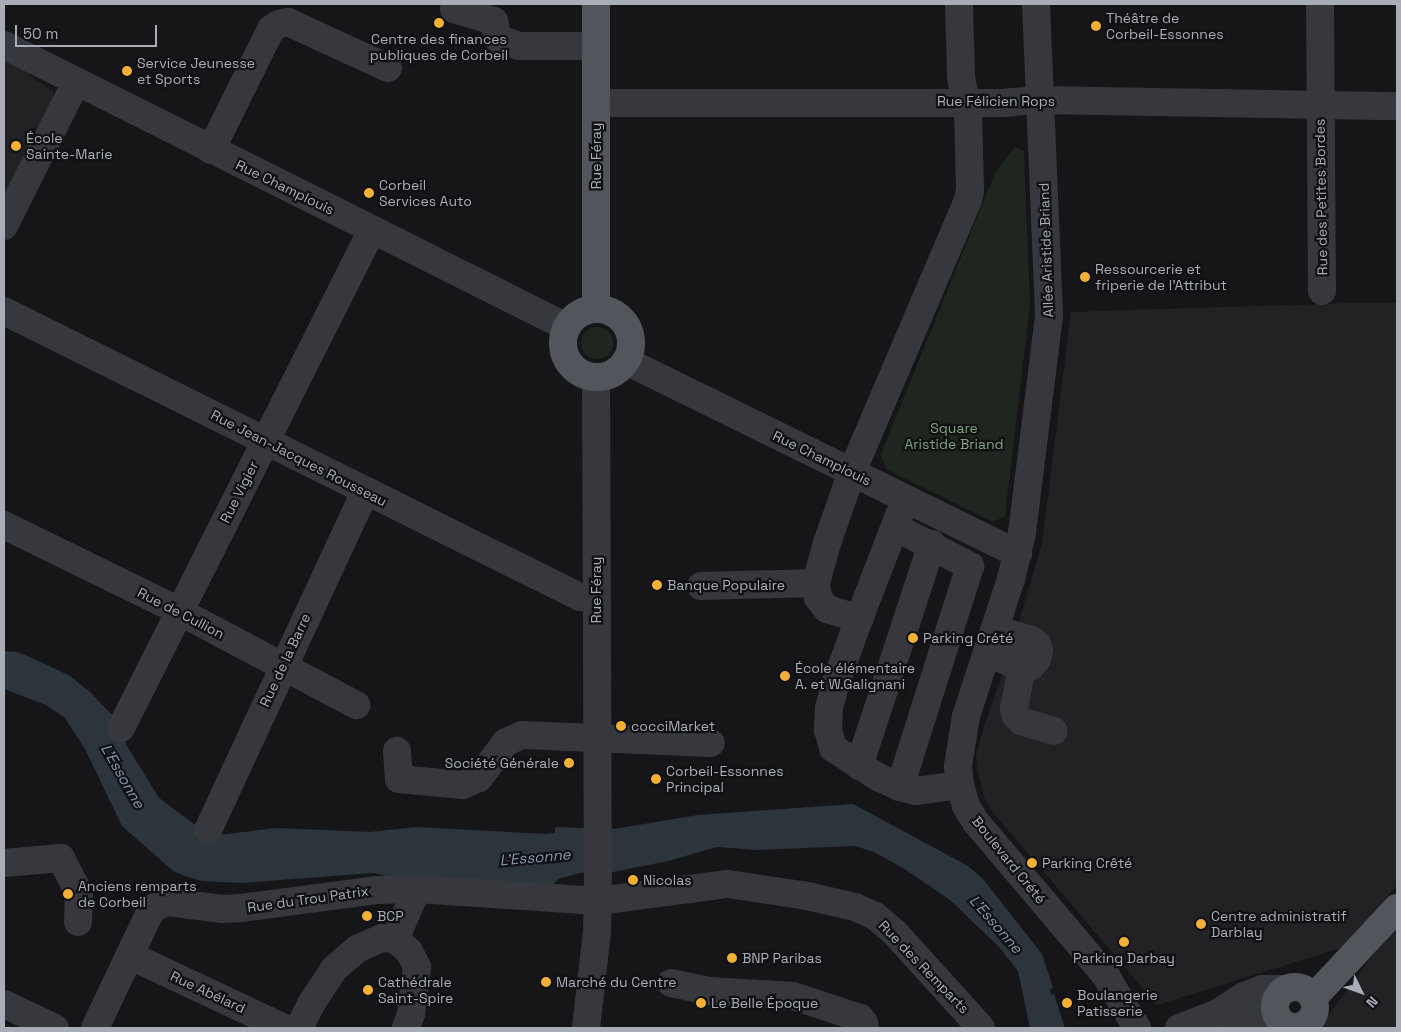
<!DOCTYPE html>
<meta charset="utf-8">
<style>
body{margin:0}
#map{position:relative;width:1401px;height:1032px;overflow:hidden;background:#161618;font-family:"Space Grotesk",sans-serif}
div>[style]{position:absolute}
.built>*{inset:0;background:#222225}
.green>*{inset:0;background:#1e261f}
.round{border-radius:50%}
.water>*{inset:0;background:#2c353c}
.minor>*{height:28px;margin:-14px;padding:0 14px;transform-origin:14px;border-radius:14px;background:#37383d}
.major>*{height:28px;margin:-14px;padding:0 14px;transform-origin:14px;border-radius:14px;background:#53555c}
.major>.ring{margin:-14px;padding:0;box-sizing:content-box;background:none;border:28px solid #53555c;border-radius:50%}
.dots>*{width:14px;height:14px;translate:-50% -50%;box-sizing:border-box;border:2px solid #111113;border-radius:50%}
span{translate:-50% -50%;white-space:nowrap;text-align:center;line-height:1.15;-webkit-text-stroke:4.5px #111113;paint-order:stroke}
.poi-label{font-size:14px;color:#a8adb8}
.left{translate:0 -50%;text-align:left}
.right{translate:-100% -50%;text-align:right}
.street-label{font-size:14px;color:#a8adb8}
.park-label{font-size:14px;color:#7fa381}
.water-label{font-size:15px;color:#7f9bb3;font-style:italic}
.frame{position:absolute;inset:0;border:5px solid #a8adb8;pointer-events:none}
.north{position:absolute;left:1336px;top:967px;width:50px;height:50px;-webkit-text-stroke:4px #111113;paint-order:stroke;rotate:132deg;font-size:14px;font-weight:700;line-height:20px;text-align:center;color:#a8adb8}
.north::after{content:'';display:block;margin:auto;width:18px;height:22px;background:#a8adb8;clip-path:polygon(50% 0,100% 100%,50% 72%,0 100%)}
.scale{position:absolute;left:15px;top:25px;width:142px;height:22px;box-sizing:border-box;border:2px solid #a8adb8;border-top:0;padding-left:6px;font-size:15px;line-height:18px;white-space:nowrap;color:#a8adb8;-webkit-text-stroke:4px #111113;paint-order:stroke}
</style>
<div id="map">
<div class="built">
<i style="clip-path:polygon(4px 57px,30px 71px,30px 76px,53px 91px,54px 96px,4px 196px)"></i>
<i style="clip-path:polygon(1354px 303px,1397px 303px,1397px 884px,1376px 914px,1344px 947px,1157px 1005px,991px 810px,984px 797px,977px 768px,976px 756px,983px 729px,1007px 661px,1042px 544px,1071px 312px)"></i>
<i style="clip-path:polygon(1397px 923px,1397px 1028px,1319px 1028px)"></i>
</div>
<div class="green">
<i style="clip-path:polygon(1015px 147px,1024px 151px,1030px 304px,1005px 516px,993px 522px,886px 469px,881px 454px,995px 173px)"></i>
<i class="round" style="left:581px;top:327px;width:32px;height:32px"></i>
</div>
<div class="water">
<i style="clip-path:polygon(4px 651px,18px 652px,41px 662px,70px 676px,90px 692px,118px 721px,127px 746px,159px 798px,202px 830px,219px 835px,276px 828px,370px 832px,416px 827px,546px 834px,555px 833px,555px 827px,614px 829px,698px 815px,853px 804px,968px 866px,983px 879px,1042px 954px,1053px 988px,1050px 990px,1051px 995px,1054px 994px,1065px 1028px,1030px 1028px,1018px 971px,999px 947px,950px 900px,903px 868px,874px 852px,855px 846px,757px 850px,717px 847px,668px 861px,613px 872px,580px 873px,558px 879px,552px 886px,392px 877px,373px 873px,242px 883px,202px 881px,188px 877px,173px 871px,122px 826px,85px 749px,65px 718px,46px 705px,4px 689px)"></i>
</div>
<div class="minor">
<i style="left:959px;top:4px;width:73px;rotate:88.4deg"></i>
<i style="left:961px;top:77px;width:36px;rotate:79deg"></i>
<i style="left:968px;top:112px;width:78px;rotate:88.5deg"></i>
<i style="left:970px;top:190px;width:10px;rotate:101deg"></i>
<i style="left:968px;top:200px;width:296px;rotate:113.1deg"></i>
<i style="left:852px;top:472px;width:75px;rotate:109.4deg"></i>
<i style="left:827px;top:543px;width:41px;rotate:105.4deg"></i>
<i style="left:816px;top:583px;width:15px;rotate:82deg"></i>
<i style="left:818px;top:598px;width:14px;rotate:51deg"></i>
<i style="left:827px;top:609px;width:34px;rotate:17deg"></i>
<i style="left:859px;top:619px;width:67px;rotate:110.1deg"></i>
<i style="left:836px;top:682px;width:28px;rotate:105deg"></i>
<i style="left:829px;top:709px;width:21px;rotate:93deg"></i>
<i style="left:828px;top:730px;width:19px;rotate:74deg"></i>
<i style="left:833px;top:748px;width:51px;rotate:33.1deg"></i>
<i style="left:876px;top:776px;width:26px;rotate:25deg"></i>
<i style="left:900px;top:787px;width:16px;rotate:15deg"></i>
<i style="left:915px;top:791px;width:45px;rotate:-7.6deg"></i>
<i style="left:1036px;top:4px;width:312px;rotate:87.6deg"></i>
<i style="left:1049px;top:316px;width:219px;rotate:97.1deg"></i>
<i style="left:1022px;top:533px;width:47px;rotate:103.4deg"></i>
<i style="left:1011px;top:579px;width:144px;rotate:108.2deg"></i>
<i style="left:966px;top:716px;width:51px;rotate:99.1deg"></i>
<i style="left:958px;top:766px;width:19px;rotate:84deg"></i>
<i style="left:960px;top:785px;width:22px;rotate:74deg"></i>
<i style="left:966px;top:806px;width:19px;rotate:58deg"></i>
<i style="left:976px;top:822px;width:202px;rotate:49.8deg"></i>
<i style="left:1106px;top:976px;width:61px;rotate:59.2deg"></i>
<i style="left:1320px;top:4px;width:287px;rotate:89.6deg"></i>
<i style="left:454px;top:9px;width:42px;rotate:16.7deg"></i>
<i style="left:494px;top:21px;width:18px;rotate:77deg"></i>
<i style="left:498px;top:39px;width:22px;rotate:18deg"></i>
<i style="left:519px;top:46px;width:77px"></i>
<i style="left:4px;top:45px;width:630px;rotate:26.61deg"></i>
<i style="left:596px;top:103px;width:406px"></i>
<i style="left:1002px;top:103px;width:38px;rotate:-5deg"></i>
<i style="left:1040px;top:100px;width:357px;rotate:1deg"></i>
<i style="left:211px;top:150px;width:135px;rotate:-63.6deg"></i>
<i style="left:271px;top:29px;width:9px;rotate:-32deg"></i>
<i style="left:279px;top:24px;width:9px;rotate:-13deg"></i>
<i style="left:288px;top:22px;width:110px;rotate:24.7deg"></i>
<i style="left:4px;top:226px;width:161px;rotate:-63.4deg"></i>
<i style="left:4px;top:311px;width:643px;rotate:26.41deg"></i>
<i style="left:580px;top:597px;width:16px;rotate:-4deg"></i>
<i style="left:626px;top:361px;width:437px;rotate:26.2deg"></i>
<i style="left:4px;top:525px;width:184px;rotate:26.1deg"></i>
<i style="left:169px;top:606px;width:212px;rotate:27.9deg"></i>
<i style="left:895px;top:527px;width:85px;rotate:27.5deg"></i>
<i style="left:970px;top:566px;width:232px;rotate:107.6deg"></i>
<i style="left:701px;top:586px;width:115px;rotate:-1.5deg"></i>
<i style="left:859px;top:619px;width:117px;rotate:-68.9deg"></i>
<i style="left:987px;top:653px;width:38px;rotate:22deg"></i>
<i style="left:1022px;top:667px;width:9px;rotate:-6deg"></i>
<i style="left:1031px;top:666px;width:9px;rotate:-49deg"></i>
<i style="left:1037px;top:659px;width:9px;rotate:-77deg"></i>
<i style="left:1039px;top:650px;width:6px;rotate:-108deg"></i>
<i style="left:1037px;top:644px;width:7px;rotate:-146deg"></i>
<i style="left:1031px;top:640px;width:38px;rotate:-163deg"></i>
<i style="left:1022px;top:667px;width:43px;rotate:100.8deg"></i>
<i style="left:1014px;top:709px;width:7px;rotate:74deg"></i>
<i style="left:1016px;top:716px;width:7px;rotate:45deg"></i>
<i style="left:1021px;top:721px;width:34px;rotate:17deg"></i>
<i style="left:121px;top:728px;width:558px;rotate:-63.25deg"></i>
<i style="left:397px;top:751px;width:28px;rotate:86deg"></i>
<i style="left:399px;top:779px;width:64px;rotate:5.4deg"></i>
<i style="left:463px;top:785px;width:17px;rotate:-24deg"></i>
<i style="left:479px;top:778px;width:45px;rotate:-53.1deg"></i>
<i style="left:506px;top:742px;width:17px;rotate:-24deg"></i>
<i style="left:522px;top:735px;width:189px;rotate:2.4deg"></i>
<i style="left:859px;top:766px;width:234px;rotate:-71.8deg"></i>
<i style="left:208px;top:830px;width:373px;rotate:-65.1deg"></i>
<i style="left:4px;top:863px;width:57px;rotate:-5deg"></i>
<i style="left:61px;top:858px;width:39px;rotate:63deg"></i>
<i style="left:79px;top:893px;width:29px;rotate:92deg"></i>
<i style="left:395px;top:939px;width:55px;rotate:-66.3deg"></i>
<i style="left:131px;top:956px;width:169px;rotate:25.2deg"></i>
<i style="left:671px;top:983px;width:40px;rotate:12deg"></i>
<i style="left:710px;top:991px;width:83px;rotate:3.4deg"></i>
<i style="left:793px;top:996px;width:71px;rotate:18.2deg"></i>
<i style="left:860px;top:1018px;width:6px;rotate:51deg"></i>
<i style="left:864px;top:1023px;width:5px;rotate:79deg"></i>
<i style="left:4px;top:1004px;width:56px;rotate:25.2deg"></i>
<i style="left:1218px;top:1013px;width:28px"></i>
<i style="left:1246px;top:1013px;width:34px;rotate:14deg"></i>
<i style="left:95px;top:1028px;width:128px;rotate:-64.6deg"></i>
<i style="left:150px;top:912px;width:7px;rotate:-45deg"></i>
<i style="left:155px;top:907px;width:14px;rotate:-21deg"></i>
<i style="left:168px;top:902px;width:55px;rotate:7.3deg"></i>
<i style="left:223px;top:909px;width:18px;rotate:-3deg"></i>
<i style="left:241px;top:908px;width:136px;rotate:-7.6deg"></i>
<i style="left:376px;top:890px;width:41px;rotate:-1.4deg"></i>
<i style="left:417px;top:889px;width:181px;rotate:3.8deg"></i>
<i style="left:598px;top:901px;width:131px;rotate:-7.5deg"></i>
<i style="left:728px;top:884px;width:80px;rotate:8.6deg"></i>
<i style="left:807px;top:896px;width:49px;rotate:12.9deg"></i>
<i style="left:855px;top:907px;width:22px;rotate:24deg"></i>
<i style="left:875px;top:916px;width:26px;rotate:40deg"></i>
<i style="left:895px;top:933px;width:128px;rotate:47.8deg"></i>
<i style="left:299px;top:1028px;width:27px;rotate:-63deg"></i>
<i style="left:311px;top:1004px;width:42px;rotate:-56.7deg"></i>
<i style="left:334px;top:969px;width:30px;rotate:-41deg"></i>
<i style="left:357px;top:949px;width:27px;rotate:-24deg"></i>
<i style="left:382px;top:938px;width:13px;rotate:4deg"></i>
<i style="left:395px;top:939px;width:18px;rotate:41deg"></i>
<i style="left:409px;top:951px;width:18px;rotate:63deg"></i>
<i style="left:417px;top:967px;width:47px;rotate:97.3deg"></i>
<i style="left:411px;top:1014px;width:15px;rotate:110deg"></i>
<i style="left:586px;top:1028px;width:98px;rotate:-83.5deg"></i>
<i style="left:597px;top:931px;width:30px;rotate:-88deg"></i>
<i style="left:598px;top:901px;width:523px;rotate:-90.22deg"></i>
<i style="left:1179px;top:1028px;width:42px;rotate:-21deg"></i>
<i style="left:1218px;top:1013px;width:31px;rotate:-33deg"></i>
<i style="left:1244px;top:996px;width:19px;rotate:-21deg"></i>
<i style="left:1262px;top:989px;width:23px"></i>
</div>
<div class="major">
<i style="left:596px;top:308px;width:304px;rotate:-90deg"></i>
<i class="ring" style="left:563px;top:309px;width:40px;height:40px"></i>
<i class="ring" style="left:1275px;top:987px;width:12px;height:12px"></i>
<i style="left:1313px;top:998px;width:123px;rotate:-47deg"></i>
</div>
<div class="dots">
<i style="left:439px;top:23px;background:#f2b134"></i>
<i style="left:1096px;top:26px;background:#f2b134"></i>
<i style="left:127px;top:71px;background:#f2b134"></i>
<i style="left:16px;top:146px;background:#f2b134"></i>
<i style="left:369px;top:193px;background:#f2b134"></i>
<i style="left:1085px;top:277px;background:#f2b134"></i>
<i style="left:657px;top:585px;background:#f2b134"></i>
<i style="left:913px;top:638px;background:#f2b134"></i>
<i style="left:785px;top:676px;background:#f2b134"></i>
<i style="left:621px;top:726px;background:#f2b134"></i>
<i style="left:569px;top:763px;background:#f2b134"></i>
<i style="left:656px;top:779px;background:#f2b134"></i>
<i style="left:1032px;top:863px;background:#f2b134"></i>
<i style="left:633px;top:880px;background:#f2b134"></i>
<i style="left:68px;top:894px;background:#f2b134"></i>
<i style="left:367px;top:916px;background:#f2b134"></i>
<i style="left:1201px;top:924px;background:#f2b134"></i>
<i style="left:1124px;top:942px;background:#f2b134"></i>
<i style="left:732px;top:958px;background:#f2b134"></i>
<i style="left:546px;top:982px;background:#f2b134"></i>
<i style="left:368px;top:990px;background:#f2b134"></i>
<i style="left:701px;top:1003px;background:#f2b134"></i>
<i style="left:1067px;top:1003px;background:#f2b134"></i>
</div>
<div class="poi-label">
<span class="left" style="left:1106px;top:26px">Théâtre de<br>Corbeil-Essonnes</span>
<span style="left:439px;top:47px">Centre des finances<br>publiques de Corbeil</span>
<span class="left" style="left:137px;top:71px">Service Jeunesse<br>et Sports</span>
<span class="left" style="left:26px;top:146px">École<br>Sainte-Marie</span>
<span class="left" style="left:379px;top:193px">Corbeil<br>Services Auto</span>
<span class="left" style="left:1095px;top:277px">Ressourcerie et<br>friperie de l'Attribut</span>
<span class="left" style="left:667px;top:585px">Banque Populaire</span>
<span class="left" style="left:923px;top:638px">Parking Crété</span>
<span class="left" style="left:795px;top:676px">École élémentaire<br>A. et W.Galignani</span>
<span class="left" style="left:631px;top:726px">cocciMarket</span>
<span class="right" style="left:559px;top:763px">Société Générale</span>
<span class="left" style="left:666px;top:779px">Corbeil-Essonnes<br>Principal</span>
<span class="left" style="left:1042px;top:863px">Parking Crêté</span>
<span class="left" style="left:643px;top:880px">Nicolas</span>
<span class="left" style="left:78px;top:894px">Anciens remparts<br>de Corbeil</span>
<span class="left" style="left:377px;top:916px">BCP</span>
<span class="left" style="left:1211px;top:924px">Centre administratif<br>Darblay</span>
<span class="left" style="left:742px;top:958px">BNP Paribas</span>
<span style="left:1124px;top:958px">Parking Darbay</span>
<span class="left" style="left:378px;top:990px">Cathédrale<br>Saint-Spire</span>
<span class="left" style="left:556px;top:982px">Marché du Centre</span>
<span class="left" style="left:1077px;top:1003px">Boulangerie<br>Patisserie</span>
<span class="left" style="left:711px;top:1003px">Le Belle Époque</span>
</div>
<div class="street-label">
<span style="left:996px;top:101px">Rue Félicien Rops</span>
<span style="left:596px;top:156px;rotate:-90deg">Rue Féray</span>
<span style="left:285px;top:187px;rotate:26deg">Rue Champlouis</span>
<span style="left:1321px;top:197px;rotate:-91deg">Rue des Petites Bordes</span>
<span style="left:1046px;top:250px;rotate:-92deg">Allée Aristide Briand</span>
<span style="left:299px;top:458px;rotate:27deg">Rue Jean-Jacques Rousseau</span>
<span style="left:822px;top:458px;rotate:26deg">Rue Champlouis</span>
<span style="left:239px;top:492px;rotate:-63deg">Rue Vigier</span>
<span style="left:596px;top:590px;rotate:-90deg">Rue Féray</span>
<span style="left:181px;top:613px;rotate:27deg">Rue de Cullion</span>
<span style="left:285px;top:660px;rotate:-65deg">Rue de la Barre</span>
<span style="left:1009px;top:860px;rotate:51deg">Boulevard Crété</span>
<span style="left:308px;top:899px;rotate:-8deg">Rue du Trou Patrix</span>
<span style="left:924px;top:967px;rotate:46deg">Rue des Remparts</span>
<span style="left:208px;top:992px;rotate:25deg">Rue Abélard</span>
</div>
<div class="park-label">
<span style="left:954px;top:436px">Square<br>Aristide Briand</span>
</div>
<div class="water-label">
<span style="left:123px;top:776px;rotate:60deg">L'Essonne</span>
<span style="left:535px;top:857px;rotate:-5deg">L'Essonne</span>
<span style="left:996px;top:924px;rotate:49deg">L'Essonne</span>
</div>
<div class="frame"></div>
<div class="north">N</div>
<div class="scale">50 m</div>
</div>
